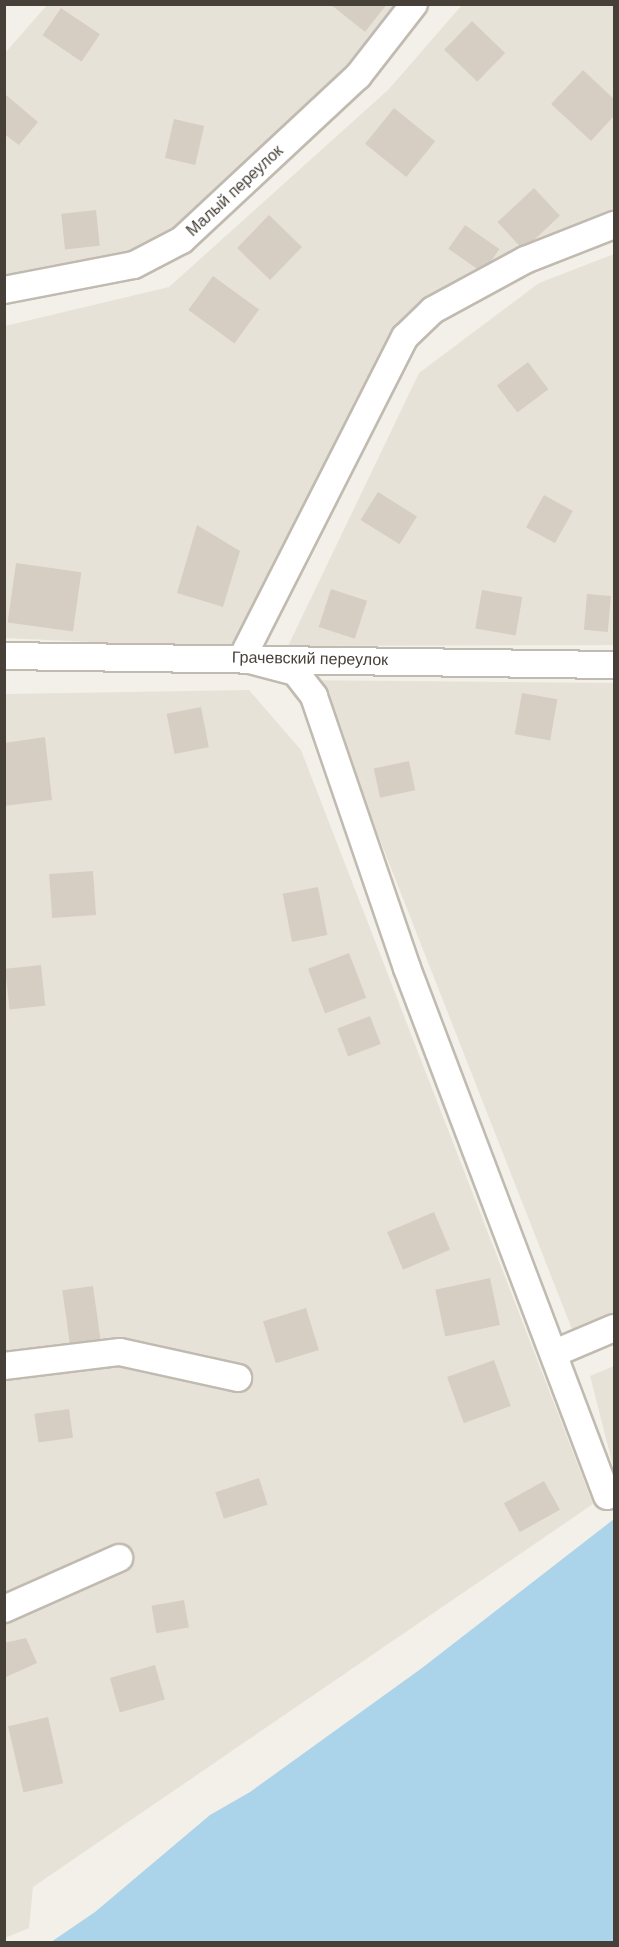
<!DOCTYPE html>
<meta charset="utf-8">
<style>
body{margin:0}
#map{position:relative;width:619px;height:1947px;overflow:hidden;background:#f3f0e9;font-family:Helvetica,sans-serif}
div>[style]{position:absolute}
.residential>*{inset:0;background:#e7e2d8}
.water>*{inset:0;background:#abd4eb}
.building>*{inset:0;background:#d7cec3;transform-origin:0 0}
.roads{filter:drop-shadow(2px 0 #c1bab0) drop-shadow(-2px 0 #c1bab0) drop-shadow(0 2px #c1bab0) drop-shadow(0 -2px #c1bab0)}
.minor>*{height:26px;margin:-13px;padding:0 13px;transform-origin:13px;border-radius:13px;background:#fff}
span{translate:-50% -50%;white-space:nowrap;text-align:center;line-height:1.15;-webkit-text-stroke:6px #fff;paint-order:stroke}
.street-label{font-size:16px;color:#474038}
.frame{position:absolute;inset:0;border:6px solid #474038;pointer-events:none}
</style>
<div id="map">
<div class="residential">
<i style="clip-path:polygon(47px 5px,407px 5px,356px 70px,163px 243px,5px 278px,5px 53px)"></i>
<i style="clip-path:polygon(462px 5px,614px 5px,614px 224px,413px 322px,239px 649px,5px 638px,5px 326px,169px 287px,389px 89px)"></i>
<i style="clip-path:polygon(614px 254px,614px 645px,288px 646px,419px 373px,539px 283px)"></i>
<i style="clip-path:polygon(291px 680px,614px 683px,614px 1320px,575px 1337px,342px 743px)"></i>
<i style="clip-path:polygon(249px 690px,301px 750px,593px 1504px,33px 1887px,29px 1928px,5px 1938px,5px 694px)"></i>
<i style="clip-path:polygon(614px 1366px,614px 1470px,590px 1376px)"></i>
</div>
<div class="water">
<i style="clip-path:polygon(614px 1519px,614px 1942px,51px 1942px,95px 1912px,210px 1815px,250px 1792px,422px 1668px)"></i>
</div>
<div class="building">
<i style="clip-path:polygon(330px 4px,387px 4px,365px 32px)"></i>
<i style="left:61px;top:8px;width:47px;height:33px;rotate:34deg"></i>
<i style="left:472px;top:21px;width:46px;height:40px;rotate:44deg"></i>
<i style="clip-path:polygon(583px 70px,614px 99px,614px 116px,591px 141px,551px 104px)"></i>
<i style="clip-path:polygon(6px 95px,38px 122px,19px 145px,4px 134px)"></i>
<i style="left:394px;top:108px;width:53px;height:46px;rotate:39deg"></i>
<i style="left:174px;top:119px;width:31px;height:40px;rotate:13deg"></i>
<i style="left:534px;top:188px;width:38px;height:50px;rotate:47deg"></i>
<i style="left:96px;top:210px;width:36px;height:35px;rotate:84deg"></i>
<i style="left:269px;top:215px;width:46px;height:46px;rotate:44deg"></i>
<i style="left:465px;top:225px;width:42px;height:29px;rotate:35deg"></i>
<i style="left:213px;top:276px;width:57px;height:42px;rotate:36deg"></i>
<i style="left:528px;top:362px;width:34px;height:39px;rotate:53deg"></i>
<i style="left:378px;top:492px;width:46px;height:33px;rotate:32deg"></i>
<i style="left:544px;top:495px;width:33px;height:37px;rotate:29deg"></i>
<i style="clip-path:polygon(197px 525px,240px 551px,223px 607px,177px 593px)"></i>
<i style="left:16px;top:563px;width:66px;height:60px;rotate:8deg"></i>
<i style="left:331px;top:589px;width:38px;height:40px;rotate:18deg"></i>
<i style="left:482px;top:590px;width:41px;height:39px;rotate:10deg"></i>
<i style="left:587px;top:594px;width:24px;height:36px;rotate:5deg"></i>
<i style="left:522px;top:693px;width:36px;height:42px;rotate:10deg"></i>
<i style="left:201px;top:707px;width:41px;height:35px;rotate:79deg"></i>
<i style="clip-path:polygon(45px 737px,52px 800px,4px 806px,4px 743px)"></i>
<i style="left:409px;top:761px;width:30px;height:36px;rotate:78deg"></i>
<i style="left:93px;top:871px;width:44px;height:44px;rotate:86deg"></i>
<i style="left:318px;top:887px;width:49px;height:36px;rotate:79deg"></i>
<i style="left:349px;top:953px;width:48px;height:44px;rotate:69deg"></i>
<i style="left:41px;top:965px;width:41px;height:36px;rotate:84deg"></i>
<i style="left:370px;top:1016px;width:30px;height:35px;rotate:69deg"></i>
<i style="left:434px;top:1212px;width:41px;height:51px;rotate:67deg"></i>
<i style="left:490px;top:1278px;width:48px;height:56px;rotate:78deg"></i>
<i style="left:93px;top:1286px;width:55px;height:31px;rotate:82deg"></i>
<i style="left:306px;top:1308px;width:44px;height:45px;rotate:73deg"></i>
<i style="left:494px;top:1360px;width:49px;height:50px;rotate:70deg"></i>
<i style="left:69px;top:1409px;width:29px;height:35px;rotate:82deg"></i>
<i style="left:259px;top:1478px;width:28px;height:46px;rotate:72deg"></i>
<i style="left:544px;top:1481px;width:33px;height:46px;rotate:61deg"></i>
<i style="left:184px;top:1600px;width:28px;height:33px;rotate:80deg"></i>
<i style="clip-path:polygon(26px 1638px,37px 1663px,4px 1678px,4px 1643px)"></i>
<i style="left:155px;top:1665px;width:36px;height:47px;rotate:74deg"></i>
<i style="left:48px;top:1717px;width:68px;height:41px;rotate:77deg"></i>
</div>
<div class="roads">
<div class="minor">
<i style="left:4px;top:290px;width:132px;rotate:-10.9deg"></i>
<i style="left:134px;top:265px;width:54px;rotate:-27.5deg"></i>
<i style="left:182px;top:240px;width:241px;rotate:-43deg"></i>
<i style="left:358px;top:76px;width:91px;rotate:-52.1deg"></i>
<i style="left:4px;top:656px;width:610px;rotate:0.85deg"></i>
<i style="left:555px;top:1353px;width:64px;rotate:-23deg"></i>
<i style="left:4px;top:1366px;width:117px;rotate:-6.9deg"></i>
<i style="left:120px;top:1352px;width:121px;rotate:12.4deg"></i>
<i style="left:607px;top:1496px;width:565px;rotate:-110.75deg"></i>
<i style="left:407px;top:968px;width:287px;rotate:-108.9deg"></i>
<i style="left:314px;top:696px;width:31px;rotate:-128deg"></i>
<i style="left:295px;top:672px;width:55px;rotate:-165.2deg"></i>
<i style="left:242px;top:658px;width:360px;rotate:-63.1deg"></i>
<i style="left:405px;top:337px;width:39px;rotate:-44deg"></i>
<i style="left:433px;top:310px;width:105px;rotate:-28.5deg"></i>
<i style="left:525px;top:260px;width:96px;rotate:-21.5deg"></i>
<i style="left:4px;top:1609px;width:126px;rotate:-23.9deg"></i>
</div>
</div>
<div class="street-label">
<span style="left:235px;top:191px;rotate:-43deg">Малый переулок</span>
<span style="left:310px;top:659px;rotate:1deg">Грачевский переулок</span>
</div>
<div class="frame"></div>
</div>
